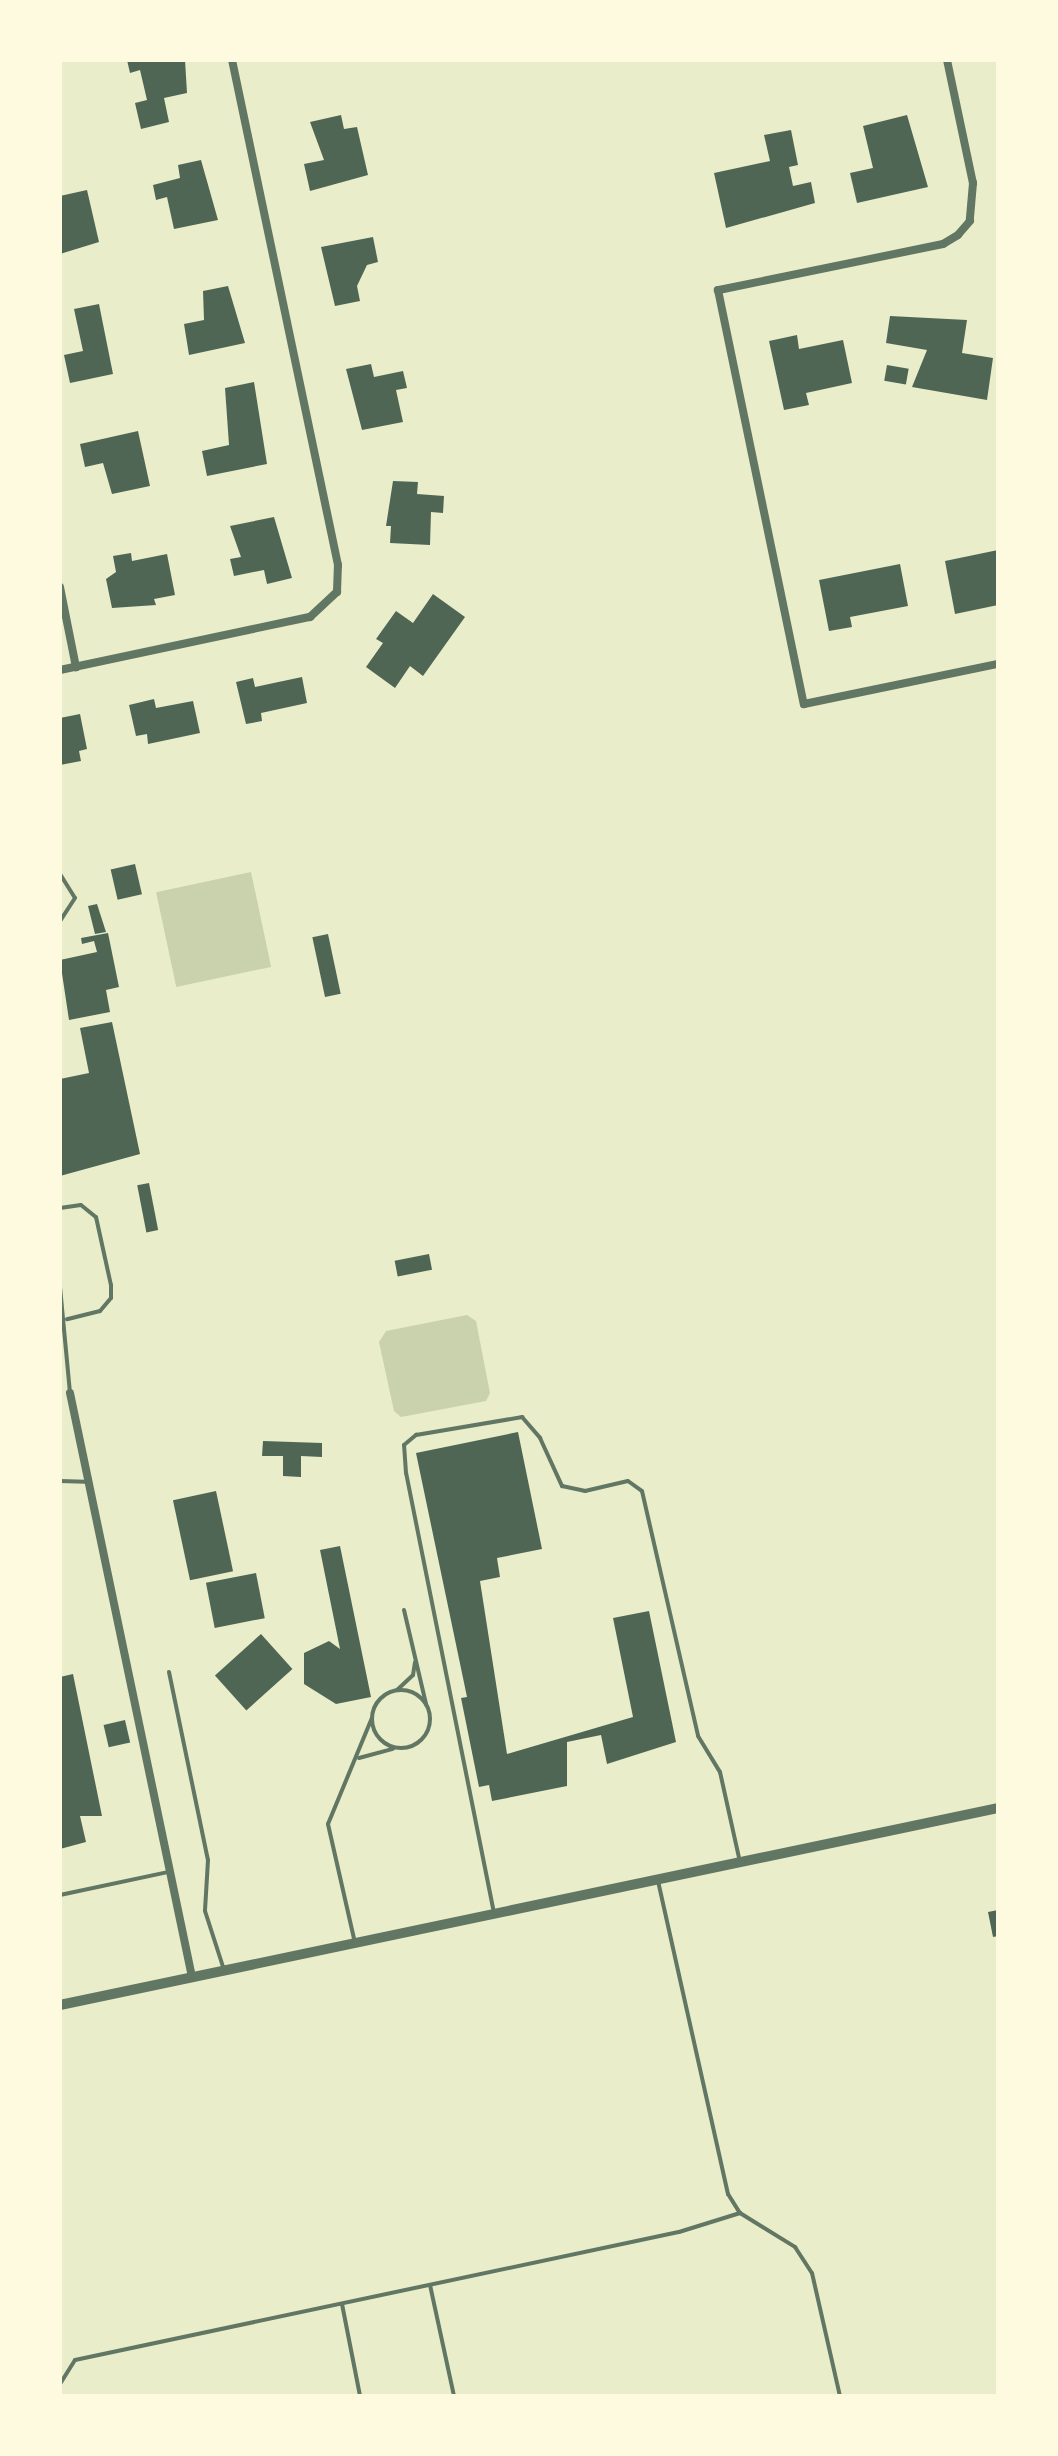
<!DOCTYPE html>
<style>
body{margin:0}
#map{position:relative;width:1058px;height:2456px;overflow:hidden;background:#e9edc9;font-family:"Zilla Slab",serif}
div>[style]{position:absolute}
.green>*{inset:0;background:#cad2ad;transform-origin:0 0}
.building>*{inset:0;background:#4f6655;transform-origin:0 0}
.service>*{height:4px;margin:-2px;padding:0 2px;transform-origin:2px;border-radius:2px;background:#617663}
.service>.ring{margin:-2px;padding:0;box-sizing:content-box;background:none;border:4px solid #617663;border-radius:50%}
.minor>*{height:8px;margin:-4px;padding:0 4px;transform-origin:4px;border-radius:4px;background:#617663}
.tertiary>*{height:10px;margin:-5px;padding:0 5px;transform-origin:5px;border-radius:5px;background:#617663}
span{translate:-50% -50%;white-space:nowrap;text-align:center;line-height:1.15;-webkit-text-stroke:9px #fefae0;paint-order:stroke}
.frame{position:absolute;inset:0;border:62px solid #fefae0;pointer-events:none}
</style>
<div id="map">
<div class="green">
<i style="left:251px;top:872px;width:97px;height:97px;rotate:78deg"></i>
<i style="clip-path:polygon(467px 1315px,476px 1321px,490px 1393px,486px 1401px,401px 1417px,394px 1411px,379px 1342px,386px 1331px)"></i>
</div>
<div class="building">
<i style="clip-path:polygon(127px 60px,185px 60px,187px 93px,164px 98px,169px 122px,141px 129px,135px 103px,147px 100px,140px 70px,130px 73px)"></i>
<i style="clip-path:polygon(341px 115px,344px 129px,357px 127px,368px 175px,310px 191px,304px 164px,324px 160px,310px 122px)"></i>
<i style="clip-path:polygon(907px 115px,928px 187px,857px 203px,850px 173px,873px 168px,863px 126px)"></i>
<i style="clip-path:polygon(791px 130px,798px 165px,789px 167px,793px 186px,811px 182px,815px 203px,726px 228px,714px 173px,770px 161px,764px 135px)"></i>
<i style="clip-path:polygon(201px 160px,218px 220px,174px 229px,167px 197px,156px 200px,153px 185px,180px 178px,178px 165px)"></i>
<i style="clip-path:polygon(87px 190px,99px 242px,60px 254px,60px 196px)"></i>
<i style="clip-path:polygon(373px 237px,378px 262px,367px 265px,357px 286px,360px 301px,335px 306px,321px 247px)"></i>
<i style="clip-path:polygon(228px 286px,245px 343px,189px 355px,184px 324px,204px 320px,203px 291px)"></i>
<i style="clip-path:polygon(99px 304px,113px 374px,70px 383px,64px 355px,83px 351px,74px 309px)"></i>
<i style="clip-path:polygon(890px 316px,967px 320px,962px 353px,993px 358px,987px 400px,912px 387px,927px 350px,886px 343px)"></i>
<i style="clip-path:polygon(797px 335px,799px 349px,843px 340px,852px 383px,806px 393px,809px 405px,784px 410px,769px 341px)"></i>
<i style="clip-path:polygon(371px 364px,374px 377px,403px 371px,407px 388px,396px 390px,403px 422px,362px 430px,346px 369px)"></i>
<i style="left:887px;top:365px;width:22px;height:16px;rotate:10deg"></i>
<i style="clip-path:polygon(254px 382px,267px 464px,207px 476px,202px 451px,229px 445px,225px 388px)"></i>
<i style="clip-path:polygon(138px 431px,150px 486px,112px 494px,103px 463px,85px 467px,80px 444px)"></i>
<i style="clip-path:polygon(393px 481px,418px 482px,417px 494px,444px 496px,443px 513px,431px 512px,430px 545px,390px 543px,391px 526px,386px 526px)"></i>
<i style="clip-path:polygon(274px 517px,292px 578px,267px 584px,264px 570px,234px 576px,230px 559px,241px 557px,230px 526px)"></i>
<i style="clip-path:polygon(998px 550px,998px 605px,955px 614px,945px 561px)"></i>
<i style="clip-path:polygon(131px 553px,132px 561px,167px 554px,175px 595px,154px 599px,156px 605px,112px 608px,106px 579px,116px 572px,113px 556px)"></i>
<i style="clip-path:polygon(900px 564px,908px 606px,850px 617px,852px 627px,829px 631px,819px 580px)"></i>
<i style="clip-path:polygon(433px 594px,465px 617px,423px 676px,410px 666px,395px 688px,366px 667px,383px 643px,376px 639px,396px 611px,413px 623px)"></i>
<i style="clip-path:polygon(302px 677px,307px 703px,261px 713px,262px 721px,246px 724px,236px 682px,253px 678px,255px 687px)"></i>
<i style="clip-path:polygon(154px 699px,156px 708px,193px 701px,200px 733px,148px 744px,147px 734px,136px 736px,129px 705px)"></i>
<i style="clip-path:polygon(80px 714px,87px 749px,79px 751px,81px 761px,60px 765px,60px 718px)"></i>
<i style="left:135px;top:864px;width:31px;height:25px;rotate:77deg"></i>
<i style="clip-path:polygon(97px 904px,106px 932px,95px 934px,88px 906px)"></i>
<i style="clip-path:polygon(108px 933px,119px 987px,106px 990px,110px 1012px,69px 1020px,60px 960px,97px 952px,94px 941px,82px 944px,81px 938px)"></i>
<i style="left:328px;top:934px;width:61px;height:16px;rotate:78deg"></i>
<i style="clip-path:polygon(112px 1022px,140px 1154px,60px 1176px,60px 1079px,89px 1073px,80px 1028px)"></i>
<i style="left:149px;top:1183px;width:48px;height:12px;rotate:79deg"></i>
<i style="left:429px;top:1254px;width:16px;height:35px;rotate:79deg"></i>
<i style="clip-path:polygon(518px 1432px,542px 1549px,497px 1558px,500px 1577px,480px 1581px,507px 1754px,633px 1717px,613px 1618px,649px 1611px,676px 1742px,607px 1764px,601px 1735px,567px 1742px,567px 1786px,492px 1801px,489px 1785px,479px 1787px,461px 1698px,467px 1697px,416px 1453px)"></i>
<i style="clip-path:polygon(263px 1441px,322px 1443px,322px 1457px,301px 1456px,301px 1477px,283px 1476px,283px 1456px,262px 1456px)"></i>
<i style="left:216px;top:1491px;width:82px;height:44px;rotate:78deg"></i>
<i style="clip-path:polygon(340px 1546px,371px 1697px,336px 1704px,304px 1684px,304px 1653px,329px 1641px,340px 1649px,320px 1550px)"></i>
<i style="left:256px;top:1573px;width:46px;height:51px;rotate:79deg"></i>
<i style="left:261px;top:1634px;width:47px;height:62px;rotate:48deg"></i>
<i style="clip-path:polygon(73px 1674px,102px 1816px,80px 1816px,86px 1842px,60px 1849px,60px 1677px)"></i>
<i style="left:125px;top:1720px;width:23px;height:22px;rotate:77deg"></i>
<i style="clip-path:polygon(998px 1910px,998px 1936px,993px 1937px,988px 1912px)"></i>
</div>
<div class="service">
<i style="left:60px;top:874px;width:28px;rotate:58deg"></i>
<i style="left:75px;top:898px;width:27px;rotate:123deg"></i>
<i style="left:60px;top:1208px;width:21px;rotate:-8deg"></i>
<i style="left:81px;top:1205px;width:19px;rotate:39deg"></i>
<i style="left:96px;top:1217px;width:70px;rotate:77.6deg"></i>
<i style="left:111px;top:1285px;width:13px;rotate:90deg"></i>
<i style="left:111px;top:1298px;width:17px;rotate:130deg"></i>
<i style="left:100px;top:1311px;width:34px;rotate:166deg"></i>
<i style="left:60px;top:1287px;width:106px;rotate:84.6deg"></i>
<i style="left:60px;top:1481px;width:25px;rotate:2deg"></i>
<i style="left:404px;top:1610px;width:97px;rotate:76.8deg"></i>
<i style="left:169px;top:1672px;width:192px;rotate:78.3deg"></i>
<i style="left:208px;top:1860px;width:51px;rotate:93.4deg"></i>
<i style="left:205px;top:1911px;width:62px;rotate:72.1deg"></i>
<i style="left:397px;top:1690px;width:22px;rotate:-43deg"></i>
<i style="left:413px;top:1675px;width:13px;rotate:-81deg"></i>
<i class="ring" style="left:372px;top:1690px;width:54px;height:54px"></i>
<i style="left:359px;top:1758px;width:35px;rotate:-15deg"></i>
<i style="left:658px;top:1881px;width:321px;rotate:77.4deg"></i>
<i style="left:728px;top:2194px;width:22px;rotate:58deg"></i>
<i style="left:740px;top:2213px;width:65px;rotate:31.7deg"></i>
<i style="left:795px;top:2247px;width:31px;rotate:57deg"></i>
<i style="left:812px;top:2273px;width:126px;rotate:77.2deg"></i>
<i style="left:60px;top:1895px;width:110px;rotate:-12deg"></i>
<i style="left:494px;top:1913px;width:449px;rotate:-101.3deg"></i>
<i style="left:406px;top:1473px;width:28px;rotate:-94deg"></i>
<i style="left:404px;top:1445px;width:16px;rotate:-40deg"></i>
<i style="left:416px;top:1435px;width:108px;rotate:-9.6deg"></i>
<i style="left:522px;top:1417px;width:28px;rotate:49deg"></i>
<i style="left:540px;top:1438px;width:53px;rotate:65.4deg"></i>
<i style="left:562px;top:1486px;width:24px;rotate:12deg"></i>
<i style="left:585px;top:1491px;width:44px;rotate:-13.1deg"></i>
<i style="left:628px;top:1481px;width:17px;rotate:36deg"></i>
<i style="left:642px;top:1491px;width:251px;rotate:77.1deg"></i>
<i style="left:698px;top:1736px;width:42px;rotate:58.6deg"></i>
<i style="left:720px;top:1772px;width:88px;rotate:77.5deg"></i>
<i style="left:355px;top:1943px;width:122px;rotate:-102.8deg"></i>
<i style="left:328px;top:1824px;width:115px;rotate:-67.5deg"></i>
<i style="left:430px;top:2285px;width:114px;rotate:77.8deg"></i>
<i style="left:342px;top:2304px;width:94px;rotate:78.9deg"></i>
<i style="left:60px;top:2384px;width:28px;rotate:-58deg"></i>
<i style="left:75px;top:2360px;width:617px;rotate:-11.97deg"></i>
<i style="left:679px;top:2232px;width:64px;rotate:-17.3deg"></i>
</div>
<div class="minor">
<i style="left:947px;top:60px;width:126px;rotate:78.1deg"></i>
<i style="left:973px;top:183px;width:38px;rotate:95deg"></i>
<i style="left:970px;top:221px;width:18px;rotate:131deg"></i>
<i style="left:958px;top:235px;width:17px;rotate:149deg"></i>
<i style="left:943px;top:244px;width:230px;rotate:168.4deg"></i>
<i style="left:718px;top:290px;width:423px;rotate:78.3deg"></i>
<i style="left:804px;top:704px;width:198px;rotate:-11.7deg"></i>
<i style="left:60px;top:587px;width:82px;rotate:78.7deg"></i>
<i style="left:60px;top:670px;width:256px;rotate:-12deg"></i>
<i style="left:310px;top:617px;width:37px;rotate:-43deg"></i>
<i style="left:337px;top:592px;width:27px;rotate:-88deg"></i>
<i style="left:338px;top:565px;width:516px;rotate:-101.85deg"></i>
<i style="left:70px;top:1393px;width:597px;rotate:78.2deg"></i>
</div>
<div class="tertiary">
<i style="left:60px;top:2005px;width:958px;rotate:-11.86deg"></i>
</div>
<div class="frame"></div>
</div>
